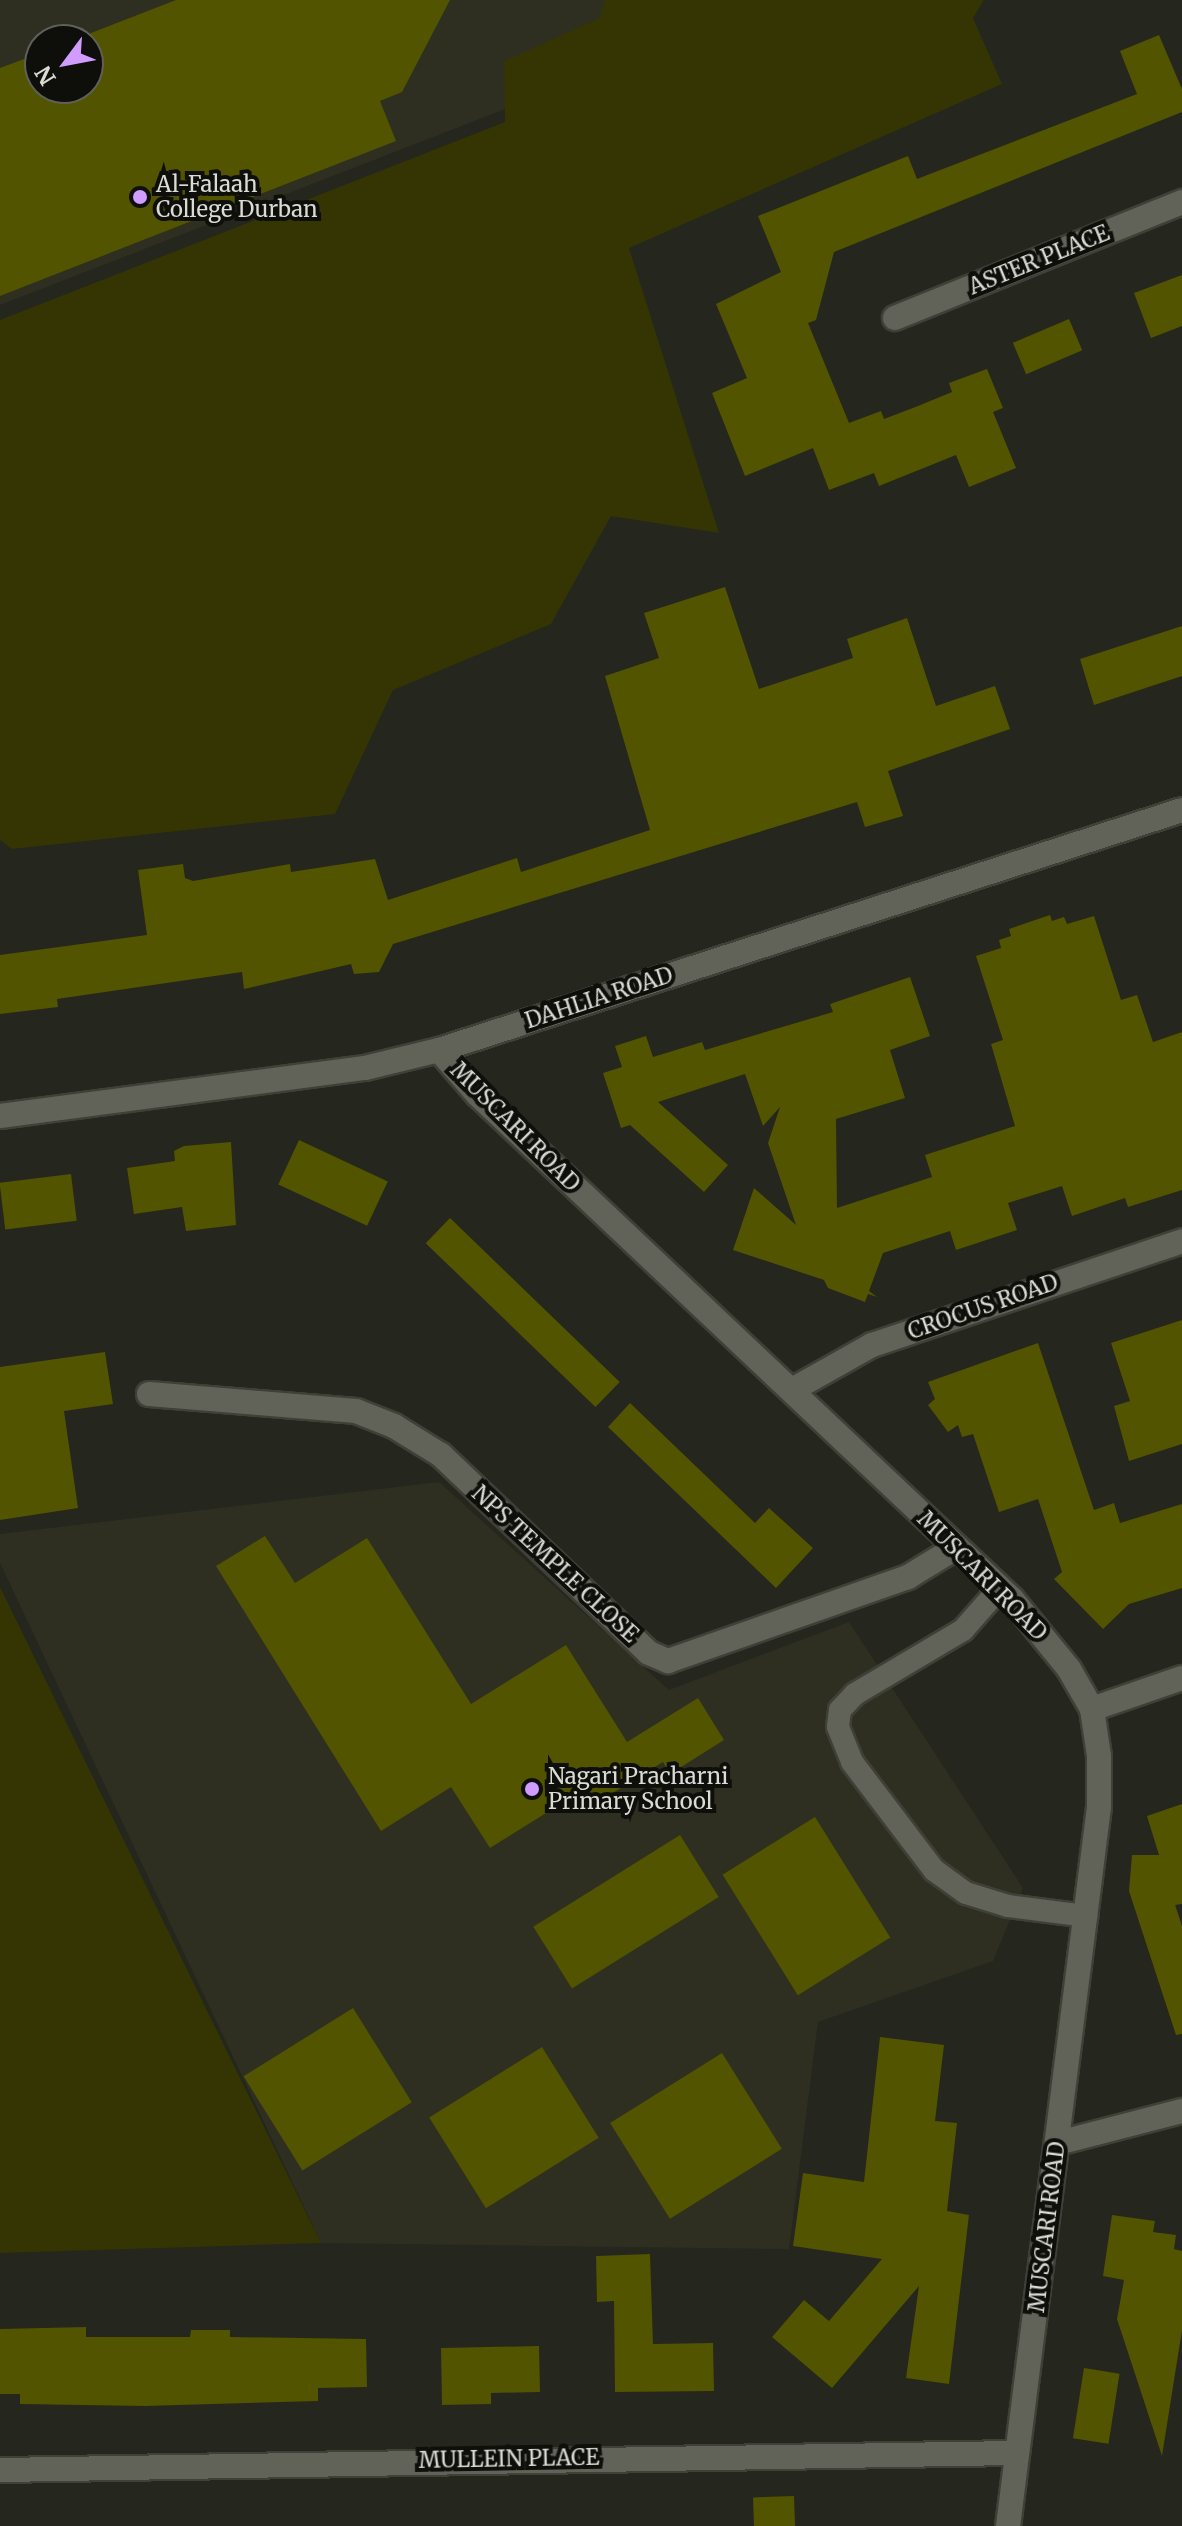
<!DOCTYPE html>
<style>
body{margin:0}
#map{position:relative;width:1182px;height:2526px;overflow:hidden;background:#25261d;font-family:Merriweather,serif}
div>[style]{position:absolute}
.built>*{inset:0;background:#2e2f20}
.green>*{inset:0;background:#343502}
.building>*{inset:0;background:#525400;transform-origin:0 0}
.roads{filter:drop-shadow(2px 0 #3f4038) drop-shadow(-2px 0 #3f4038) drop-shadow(0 2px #3f4038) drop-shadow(0 -2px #3f4038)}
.lane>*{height:22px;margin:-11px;padding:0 11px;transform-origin:11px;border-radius:11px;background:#626358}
.street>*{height:24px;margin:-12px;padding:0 12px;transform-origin:12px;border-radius:12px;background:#626358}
.dots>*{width:22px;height:22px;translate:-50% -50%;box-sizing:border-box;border:4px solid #0e0e0a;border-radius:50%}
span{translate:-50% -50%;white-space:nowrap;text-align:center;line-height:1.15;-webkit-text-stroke:8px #0e0e0a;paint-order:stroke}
.poi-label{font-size:22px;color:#dbdbd5}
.left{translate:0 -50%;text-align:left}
.street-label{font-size:22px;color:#dbdbd5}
.north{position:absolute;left:24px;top:24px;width:80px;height:80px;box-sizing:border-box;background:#0e0e0a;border:2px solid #60605b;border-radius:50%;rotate:238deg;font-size:22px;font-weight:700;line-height:32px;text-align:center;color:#dbdbd5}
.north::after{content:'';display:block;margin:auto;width:28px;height:36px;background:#d09dff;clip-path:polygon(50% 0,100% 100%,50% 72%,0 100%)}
</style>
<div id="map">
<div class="built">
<i style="clip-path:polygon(evenodd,0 0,787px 0,0 305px,0 0,40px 40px,88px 40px,88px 88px,40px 88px,40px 40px)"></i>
<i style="clip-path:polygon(439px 1482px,669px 1690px,849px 1622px,1023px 1888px,993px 1961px,818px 2022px,789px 2249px,321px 2243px,0 1563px,0 1534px)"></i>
</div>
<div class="green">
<i style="clip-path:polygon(605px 0,984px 0,973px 18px,1002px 84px,629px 248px,719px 533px,611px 516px,551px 624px,393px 690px,335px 814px,12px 849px,0 840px,0 320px,505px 122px,504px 61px,600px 18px)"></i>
<i style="clip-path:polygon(0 1587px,239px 2076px,321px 2243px,0 2253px)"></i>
</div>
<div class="building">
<i style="clip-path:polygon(176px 0,450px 0,402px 92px,380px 101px,396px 141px,0 296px,0 68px,40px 53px,40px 88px,88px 88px,88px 40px,73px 40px)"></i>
<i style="clip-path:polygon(1159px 35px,1182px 89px,1182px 112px,834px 252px,816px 320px,808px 323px,849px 423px,881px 411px,884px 419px,918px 406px,952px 392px,949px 383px,987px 369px,1003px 408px,993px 412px,1016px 468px,969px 487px,956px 455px,879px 486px,874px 473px,829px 490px,813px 448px,745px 476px,712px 393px,747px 378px,716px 304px,781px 272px,758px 216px,908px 156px,917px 179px,1137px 94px,1120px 51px)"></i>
<i style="clip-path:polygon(1182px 275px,1182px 326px,1151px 338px,1134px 293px)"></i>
<i style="left:1069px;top:319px;width:34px;height:61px;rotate:67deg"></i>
<i style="clip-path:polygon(725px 587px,759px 689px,853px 658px,847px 639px,907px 618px,936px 706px,995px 686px,1010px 729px,888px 771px,903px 816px,865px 827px,857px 802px,393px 944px,379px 972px,354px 974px,351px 964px,244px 989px,242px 972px,57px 999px,58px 1007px,0 1014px,0 955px,147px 935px,138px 870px,183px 864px,185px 878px,193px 881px,290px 864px,291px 872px,375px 859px,388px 900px,517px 858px,521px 872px,650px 830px,605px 676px,659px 658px,644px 613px)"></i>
<i style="clip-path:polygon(1182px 626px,1182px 676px,1094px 705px,1080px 659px)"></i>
<i style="clip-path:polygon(1050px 915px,1052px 921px,1064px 917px,1067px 924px,1094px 916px,1121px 1000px,1137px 995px,1153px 1042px,1182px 1032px,1182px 1190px,1128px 1207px,1125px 1198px,1072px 1216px,1062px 1186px,1008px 1203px,1017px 1230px,956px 1250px,950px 1231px,883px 1253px,869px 1291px,877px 1297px,868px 1294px,865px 1302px,828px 1288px,824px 1280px,733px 1250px,754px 1188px,796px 1225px,768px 1143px,780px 1107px,763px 1126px,745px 1074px,658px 1102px,728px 1165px,704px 1192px,630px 1125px,621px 1128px,603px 1073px,622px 1067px,615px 1046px,646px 1036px,653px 1057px,702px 1042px,705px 1050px,833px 1012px,830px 1004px,910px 977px,930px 1036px,890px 1050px,905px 1098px,836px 1119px,837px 1208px,932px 1177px,925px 1155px,1015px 1126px,991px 1044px,1003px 1040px,976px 956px,1001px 948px,999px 940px,1011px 936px,1009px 929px)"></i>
<i style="left:299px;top:1140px;width:98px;height:49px;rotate:25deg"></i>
<i style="clip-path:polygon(231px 1142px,236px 1225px,186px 1231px,182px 1207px,134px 1214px,127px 1168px,175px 1161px,174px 1151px,184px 1146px)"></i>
<i style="left:71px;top:1174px;width:47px;height:72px;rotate:83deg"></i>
<i style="left:450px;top:1218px;width:236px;height:35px;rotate:44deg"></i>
<i style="clip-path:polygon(1182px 1320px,1182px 1444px,1129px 1461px,1114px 1406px,1130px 1401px,1111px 1343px)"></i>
<i style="clip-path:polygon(1038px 1343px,1094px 1510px,1114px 1503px,1120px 1523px,1182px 1504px,1182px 1588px,1129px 1604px,1103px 1629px,1054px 1579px,1062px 1572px,1038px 1499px,999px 1512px,973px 1434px,962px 1437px,958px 1425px,948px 1432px,928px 1405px,935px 1399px,928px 1382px)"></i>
<i style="clip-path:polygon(105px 1352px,113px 1404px,64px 1411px,78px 1508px,0 1520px,0 1367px)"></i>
<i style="clip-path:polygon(630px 1403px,755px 1523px,769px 1508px,813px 1548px,776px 1588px,608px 1427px)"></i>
<i style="clip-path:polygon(265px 1536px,295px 1583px,367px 1538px,471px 1704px,566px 1645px,627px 1742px,698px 1698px,724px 1740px,670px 1774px,663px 1762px,585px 1810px,575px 1795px,490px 1848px,451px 1787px,381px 1831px,216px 1566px)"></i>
<i style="clip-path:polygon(1182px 1804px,1182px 1904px,1175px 1905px,1170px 1889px,1182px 1926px,1182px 2034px,1176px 2035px,1129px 1891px,1132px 1855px,1159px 1855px,1147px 1816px)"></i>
<i style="left:815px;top:1817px;width:142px;height:109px;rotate:58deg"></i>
<i style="left:680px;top:1835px;width:73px;height:173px;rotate:58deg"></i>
<i style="left:353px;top:2008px;width:111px;height:129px;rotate:58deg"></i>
<i style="clip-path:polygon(880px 2037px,944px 2045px,935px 2121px,957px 2123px,947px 2211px,969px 2215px,949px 2384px,906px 2378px,919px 2286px,832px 2388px,772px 2337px,804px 2300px,829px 2321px,882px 2259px,793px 2246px,803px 2173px,864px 2182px)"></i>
<i style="left:542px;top:2047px;width:107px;height:133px;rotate:58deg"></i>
<i style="left:722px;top:2053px;width:113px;height:132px;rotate:58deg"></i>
<i style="clip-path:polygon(1112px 2215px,1155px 2221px,1153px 2232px,1176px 2235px,1174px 2249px,1182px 2251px,1182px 2330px,1162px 2456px,1117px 2319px,1124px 2280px,1103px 2276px)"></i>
<i style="clip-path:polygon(650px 2254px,653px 2344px,713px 2343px,714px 2391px,615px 2392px,614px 2301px,597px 2302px,596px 2256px)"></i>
<i style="clip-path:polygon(86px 2327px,86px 2337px,190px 2337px,191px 2330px,230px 2330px,230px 2337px,366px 2339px,367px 2387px,318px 2388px,318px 2401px,145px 2406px,20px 2404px,20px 2394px,0 2394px,0 2329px)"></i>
<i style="clip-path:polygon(539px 2346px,540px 2392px,491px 2393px,491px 2404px,442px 2405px,441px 2348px)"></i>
<i style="left:1084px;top:2368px;width:36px;height:71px;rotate:9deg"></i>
<i style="left:794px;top:2496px;width:30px;height:41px;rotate:88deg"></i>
</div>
<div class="roads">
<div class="lane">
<i style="left:1000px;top:1588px;width:56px;rotate:131.4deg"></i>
<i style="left:963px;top:1630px;width:126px;rotate:149.3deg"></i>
<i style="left:855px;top:1694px;width:22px;rotate:133deg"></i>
<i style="left:840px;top:1710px;width:17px;rotate:97deg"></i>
<i style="left:838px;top:1727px;width:38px;rotate:68deg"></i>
<i style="left:852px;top:1762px;width:136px;rotate:52.8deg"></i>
<i style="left:934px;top:1870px;width:39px;rotate:36deg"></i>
<i style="left:966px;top:1893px;width:44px;rotate:17.2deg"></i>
<i style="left:1008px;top:1906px;width:79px;rotate:7.3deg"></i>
</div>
<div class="street">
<i style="left:895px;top:318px;width:310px;rotate:-22deg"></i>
<i style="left:439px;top:1050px;width:58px;rotate:49.2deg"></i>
<i style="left:477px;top:1094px;width:736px;rotate:43.35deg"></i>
<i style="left:1012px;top:1599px;width:90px;rotate:50.8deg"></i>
<i style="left:1069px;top:1669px;width:46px;rotate:60.1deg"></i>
<i style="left:1092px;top:1709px;width:48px;rotate:81.5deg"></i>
<i style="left:1099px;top:1756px;width:51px;rotate:90deg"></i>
<i style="left:1099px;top:1807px;width:725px;rotate:97.21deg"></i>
<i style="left:0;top:1116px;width:368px;rotate:-7.5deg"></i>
<i style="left:365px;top:1068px;width:76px;rotate:-13.7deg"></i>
<i style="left:439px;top:1050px;width:781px;rotate:-17.9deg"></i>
<i style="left:792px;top:1390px;width:92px;rotate:-29.4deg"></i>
<i style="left:872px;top:1345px;width:327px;rotate:-18.5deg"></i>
<i style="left:149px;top:1394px;width:208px;rotate:4.7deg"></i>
<i style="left:356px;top:1411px;width:41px;rotate:21.5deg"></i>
<i style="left:394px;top:1426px;width:55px;rotate:31.7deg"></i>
<i style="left:441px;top:1455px;width:287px;rotate:43.6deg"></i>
<i style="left:649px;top:1653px;width:21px;rotate:23deg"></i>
<i style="left:668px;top:1661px;width:254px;rotate:-19.3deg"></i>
<i style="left:908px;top:1577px;width:57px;rotate:-31.5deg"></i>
<i style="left:1092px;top:1709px;width:95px;rotate:-19deg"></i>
<i style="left:1058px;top:2143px;width:128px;rotate:-14.5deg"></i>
<i style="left:0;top:2470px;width:1017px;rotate:-0.96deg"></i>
</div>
</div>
<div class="dots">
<i style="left:140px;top:197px;background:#d09dff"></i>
<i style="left:532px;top:1789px;background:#d09dff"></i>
</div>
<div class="poi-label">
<span class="left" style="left:156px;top:197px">Al-Falaah<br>College Durban</span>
<span class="left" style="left:548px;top:1789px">Nagari Pracharni<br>Primary School</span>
</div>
<div class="street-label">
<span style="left:1039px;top:260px;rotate:-22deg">ASTER PLACE</span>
<span style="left:599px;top:998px;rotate:-18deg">DAHLIA ROAD</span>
<span style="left:515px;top:1127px;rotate:45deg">MUSCARI ROAD</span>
<span style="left:983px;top:1307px;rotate:-19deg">CROCUS ROAD</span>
<span style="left:555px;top:1564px;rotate:43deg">NPS TEMPLE CLOSE</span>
<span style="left:982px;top:1576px;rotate:45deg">MUSCARI ROAD</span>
<span style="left:1047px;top:2227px;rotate:-83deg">MUSCARI ROAD</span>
<span style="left:509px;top:2459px;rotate:-1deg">MULLEIN PLACE</span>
</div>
<div class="north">N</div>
</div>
